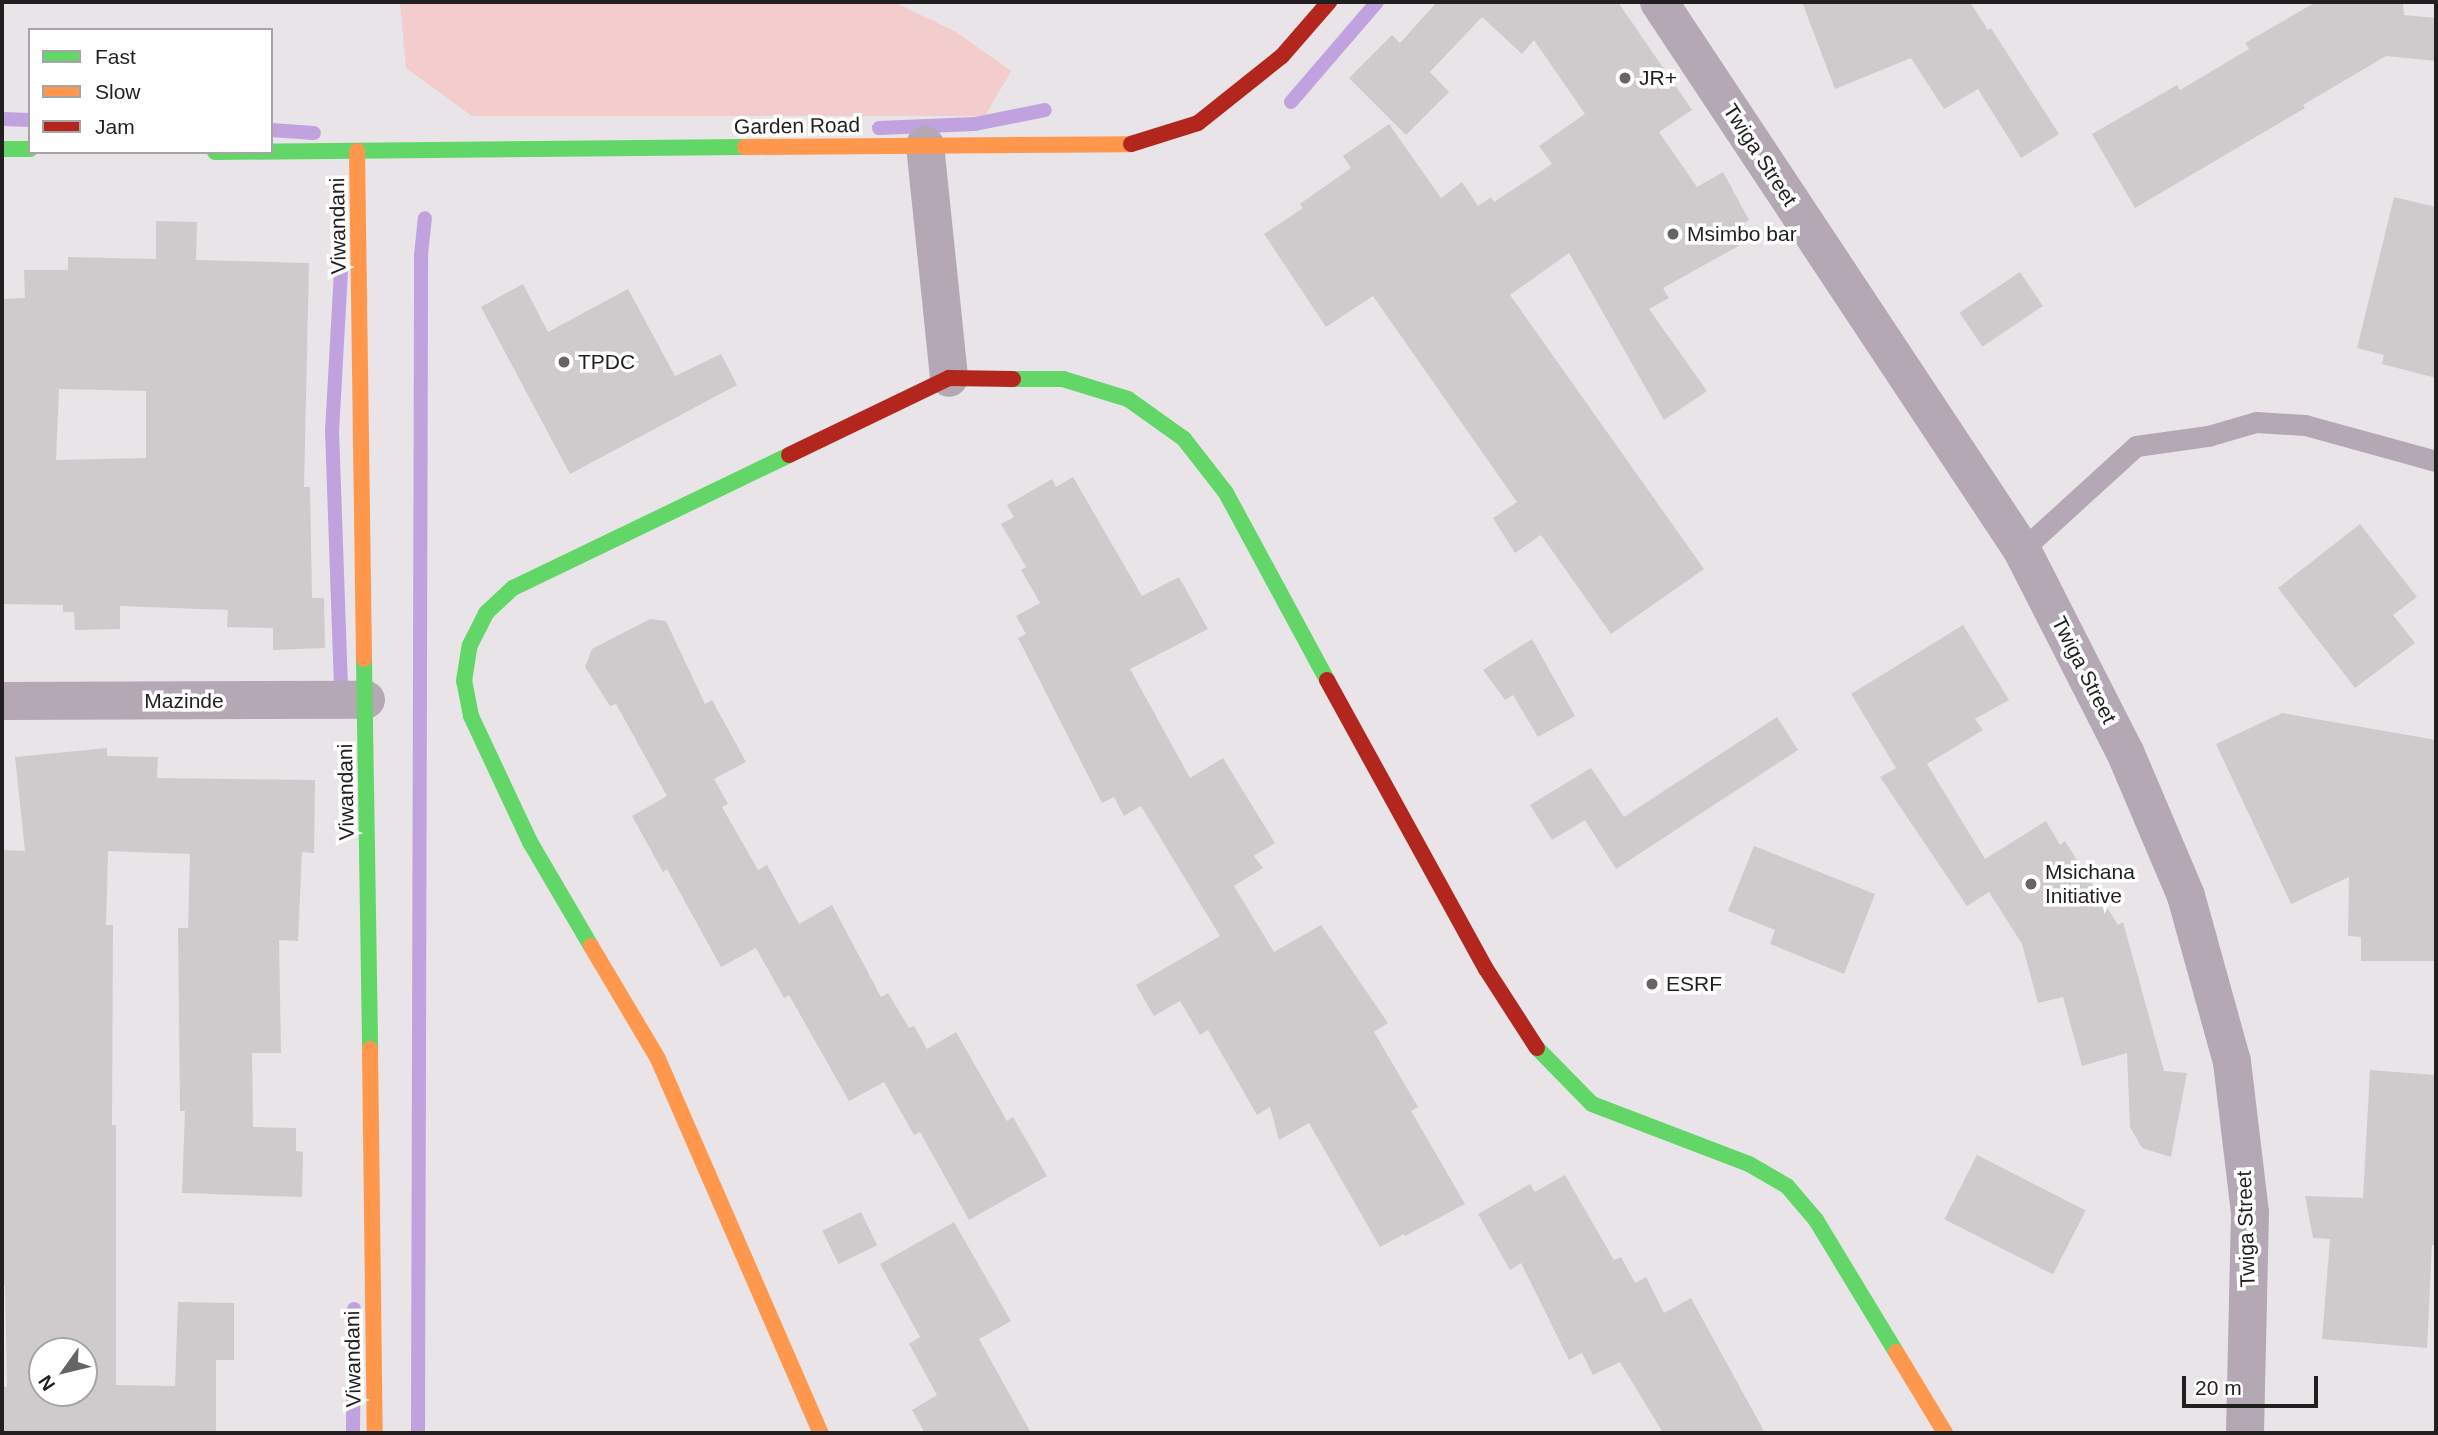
<!DOCTYPE html>
<style>
body{margin:0}
#map{position:relative;width:2438px;height:1435px;overflow:hidden;background:#e9e4e7;font-family:Helvetica,sans-serif}
div>[style]{position:absolute}
.green>*{inset:0;background:#f3cccd}
.stream>*{height:14px;margin:-7px;padding:0 7px;transform-origin:7px;border-radius:7px;background:#c0a2de}
.building>*{inset:0;background:#cfcbcd;transform-origin:0 0}
.lane>*{height:21px;margin:-10.5px;padding:0 10.5px;transform-origin:10.5px;border-radius:10.5px;background:#b4a8b5}
.street>*{height:38px;margin:-19px;padding:0 19px;transform-origin:19px;border-radius:19px;background:#b4a8b5}
.fast>*{height:16px;margin:-8px;padding:0 8px;transform-origin:8px;border-radius:8px;background:#63d668}
.slow>*{height:16px;margin:-8px;padding:0 8px;transform-origin:8px;border-radius:8px;background:#ff974d}
.jam>*{height:16px;margin:-8px;padding:0 8px;transform-origin:8px;border-radius:8px;background:#b3261e}
.dots>*{width:19px;height:19px;translate:-50% -50%;box-sizing:border-box;border:4px solid #fff;border-radius:50%}
span{translate:-50% -50%;white-space:nowrap;text-align:center;line-height:1.15;-webkit-text-stroke:7px #fff;paint-order:stroke}
.poi-label{font-size:21px;color:#211f20}
.left{translate:0 -50%;text-align:left}
.street-label{font-size:21px;color:#211f20}
.frame{position:absolute;inset:0;border:4px solid #211f20;pointer-events:none}
.legend{position:absolute;left:28px;top:28px;width:245px;height:126px;box-sizing:border-box;background:#fff;border:2px solid #a6a5a6;margin:0;padding:9px 12px;list-style:none;font-size:21px;color:#211f20}
.legend li{display:flex;align-items:center;gap:14px;height:35px}
.legend b{width:35px;border:2px solid #a6a5a6}
.north{position:absolute;left:28px;top:1337px;width:70px;height:70px;box-sizing:border-box;background:#fff;border:2px solid #a6a5a6;border-radius:50%;rotate:236deg;font-size:19px;font-weight:700;line-height:28px;text-align:center;color:#211f20}
.north::after{content:'';display:block;margin:auto;width:24px;height:32px;background:#676466;clip-path:polygon(50% 0,100% 100%,50% 72%,0 100%)}
.scale{position:absolute;left:2182px;top:1376px;width:136px;height:32px;box-sizing:border-box;border:4px solid #211f20;border-top:0;padding-left:9px;font-size:21px;line-height:24px;white-space:nowrap;color:#211f20;-webkit-text-stroke:5px #fff;paint-order:stroke}
</style>
<div id="map">
<div class="green">
<i style="clip-path:polygon(400px 2px,894px 2px,956px 32px,1011px 71px,985px 116px,472px 116px,406px 68px)"></i>
</div>
<div class="stream">
<i style="left:1291px;top:102px;width:132px;rotate:-49.3deg"></i>
<i style="left:2px;top:119px;width:28px;rotate:2deg"></i>
<i style="left:879px;top:128px;width:96px;rotate:-2.4deg"></i>
<i style="left:975px;top:124px;width:71px;rotate:-11.3deg"></i>
<i style="left:271px;top:130px;width:43px;rotate:4deg"></i>
<i style="left:341px;top:271px;width:159px;rotate:93.2deg"></i>
<i style="left:332px;top:430px;width:253px;rotate:88deg"></i>
<i style="left:353px;top:1433px;width:124px;rotate:-89.5deg"></i>
<i style="left:418px;top:1433px;width:1178px;rotate:-89.85deg"></i>
<i style="left:421px;top:255px;width:37px;rotate:-84deg"></i>
</div>
<div class="building">
<i style="clip-path:polygon(1437px 2px,1618px 2px,1692px 110px,1659px 132px,1697px 187px,1723px 172px,1749px 220px,1732px 230px,1740px 245px,1663px 288px,1669px 298px,1649px 309px,1707px 391px,1664px 420px,1569px 253px,1510px 295px,1704px 569px,1611px 634px,1541px 535px,1515px 553px,1493px 518px,1517px 502px,1373px 296px,1326px 327px,1264px 234px,1303px 208px,1300px 204px,1351px 168px,1343px 156px,1389px 124px,1441px 198px,1462px 182px,1478px 206px,1491px 197px,1494px 202px,1552px 164px,1539px 146px,1585px 114px,1534px 40px,1522px 54px,1482px 17px,1430px 72px,1449px 92px,1406px 135px,1349px 78px,1392px 35px,1400px 43px)"></i>
<i style="clip-path:polygon(1802px 2px,1970px 2px,1988px 30px,1991px 28px,2059px 134px,2021px 158px,1978px 89px,1944px 109px,1911px 58px,1835px 89px)"></i>
<i style="clip-path:polygon(2316px 2px,2403px 2px,2404px 15px,2436px 18px,2436px 61px,2386px 56px,2303px 105px,2305px 108px,2135px 208px,2092px 134px,2177px 85px,2180px 90px,2249px 49px,2245px 43px)"></i>
<i style="clip-path:polygon(2394px 197px,2436px 207px,2436px 378px,2382px 364px,2384px 355px,2357px 348px)"></i>
<i style="clip-path:polygon(evenodd,156px 221px,197px 222px,196px 260px,309px 263px,304px 487px,310px 487px,312px 598px,324px 598px,325px 648px,273px 650px,273px 628px,227px 627px,228px 610px,120px 606px,120px 629px,75px 630px,74px 612px,63px 612px,63px 605px,2px 604px,2px 299px,25px 298px,24px 270px,68px 270px,68px 257px,156px 259px,156px 221px,59px 389px,146px 391px,146px 458px,56px 460px,59px 389px)"></i>
<i style="left:2020px;top:272px;width:41px;height:73px;rotate:56deg"></i>
<i style="clip-path:polygon(523px 284px,548px 332px,628px 289px,675px 376px,721px 354px,737px 385px,570px 474px,481px 307px)"></i>
<i style="clip-path:polygon(1073px 477px,1142px 596px,1179px 577px,1208px 629px,1130px 669px,1190px 778px,1223px 758px,1275px 843px,1254px 856px,1263px 868px,1234px 886px,1274px 952px,1321px 925px,1388px 1023px,1374px 1032px,1418px 1107px,1411px 1111px,1465px 1204px,1405px 1236px,1404px 1234px,1380px 1247px,1309px 1123px,1279px 1140px,1270px 1107px,1257px 1115px,1208px 1030px,1200px 1035px,1180px 1001px,1154px 1016px,1136px 985px,1220px 936px,1141px 806px,1124px 816px,1114px 797px,1102px 803px,1018px 638px,1026px 634px,1016px 616px,1040px 603px,1021px 570px,1026px 567px,1001px 524px,1014px 517px,1007px 505px,1052px 479px,1056px 487px)"></i>
<i style="clip-path:polygon(2360px 524px,2417px 597px,2393px 615px,2415px 643px,2355px 688px,2278px 588px)"></i>
<i style="clip-path:polygon(650px 619px,666px 621px,705px 704px,712px 700px,746px 762px,714px 779px,728px 804px,722px 807px,758px 870px,767px 865px,799px 924px,832px 905px,881px 997px,888px 993px,909px 1028px,914px 1026px,927px 1049px,956px 1032px,1007px 1121px,1013px 1117px,1047px 1176px,969px 1220px,920px 1132px,914px 1135px,884px 1082px,849px 1101px,789px 995px,784px 998px,756px 948px,721px 967px,667px 869px,663px 872px,632px 816px,667px 796px,616px 704px,610px 706px,585px 667px,592px 649px)"></i>
<i style="clip-path:polygon(1963px 625px,2009px 700px,1975px 719px,1983px 730px,1927px 764px,1985px 859px,2046px 821px,2060px 845px,2065px 841px,2118px 925px,2123px 922px,2164px 1071px,2187px 1073px,2171px 1157px,2142px 1148px,2130px 1127px,2127px 1053px,2082px 1066px,2063px 997px,2038px 1003px,2022px 944px,1989px 892px,1967px 906px,1880px 777px,1896px 768px,1851px 694px)"></i>
<i style="clip-path:polygon(1532px 639px,1575px 716px,1538px 737px,1513px 695px,1505px 700px,1483px 670px)"></i>
<i style="clip-path:polygon(2282px 713px,2436px 740px,2436px 961px,2361px 961px,2361px 937px,2348px 936px,2349px 877px,2291px 904px,2216px 744px)"></i>
<i style="clip-path:polygon(1777px 717px,1798px 750px,1616px 869px,1585px 820px,1552px 840px,1530px 805px,1591px 768px,1624px 817px)"></i>
<i style="clip-path:polygon(evenodd,107px 748px,107px 756px,158px 757px,157px 778px,315px 780px,314px 853px,302px 852px,298px 941px,279px 940px,281px 1053px,252px 1053px,253px 1127px,296px 1128px,296px 1151px,303px 1152px,302px 1197px,182px 1193px,185px 1111px,180px 1111px,178px 928px,188px 928px,190px 854px,108px 851px,106px 925px,113px 925px,112px 1125px,116px 1125px,116px 1385px,175px 1386px,178px 1302px,234px 1303px,234px 1360px,216px 1360px,216px 1433px,2px 1433px,2px 1387px,7px 1387px,5px 1285px,2px 1285px,2px 850px,25px 851px,15px 757px,107px 748px,42px 1351px,84px 1351px,84px 1393px,42px 1393px,42px 1351px)"></i>
<i style="clip-path:polygon(1754px 846px,1875px 894px,1844px 974px,1770px 944px,1775px 930px,1728px 911px)"></i>
<i style="clip-path:polygon(2370px 1070px,2436px 1075px,2436px 1245px,2432px 1245px,2427px 1348px,2322px 1339px,2330px 1239px,2313px 1238px,2305px 1196px,2363px 1198px)"></i>
<i style="left:1977px;top:1155px;width:122px;height:72px;rotate:27deg"></i>
<i style="clip-path:polygon(1565px 1175px,1614px 1260px,1621px 1257px,1635px 1283px,1646px 1277px,1664px 1313px,1691px 1298px,1765px 1433px,1663px 1433px,1620px 1362px,1593px 1375px,1582px 1353px,1569px 1360px,1521px 1263px,1510px 1270px,1478px 1214px,1530px 1184px,1535px 1192px)"></i>
<i style="left:861px;top:1212px;width:37px;height:43px;rotate:64deg"></i>
<i style="clip-path:polygon(954px 1222px,1011px 1321px,979px 1339px,1031px 1433px,925px 1433px,912px 1410px,937px 1395px,909px 1344px,920px 1337px,880px 1264px)"></i>
</div>
<div class="lane">
<i style="left:2022px;top:550px;width:154px;rotate:-42.4deg"></i>
<i style="left:2136px;top:446px;width:73px;rotate:-7.9deg"></i>
<i style="left:2208px;top:436px;width:50px;rotate:-16.3deg"></i>
<i style="left:2256px;top:422px;width:49px;rotate:3.5deg"></i>
<i style="left:2305px;top:425px;width:136px;rotate:15.4deg"></i>
</div>
<div class="street">
<i style="left:1659px;top:2px;width:657px;rotate:56.48deg"></i>
<i style="left:2022px;top:550px;width:227px;rotate:63deg"></i>
<i style="left:2125px;top:752px;width:156px;rotate:67deg"></i>
<i style="left:2186px;top:896px;width:172px;rotate:74.5deg"></i>
<i style="left:2232px;top:1062px;width:151px;rotate:83.2deg"></i>
<i style="left:2250px;top:1212px;width:221px;rotate:91.3deg"></i>
<i style="left:925px;top:145px;width:234px;rotate:84.1deg"></i>
<i style="left:2px;top:701px;width:364px;rotate:-0.2deg"></i>
</div>
<div class="fast">
<i style="left:2px;top:149px;width:28px"></i>
<i style="left:215px;top:152px;width:530px;rotate:-0.54deg"></i>
<i style="left:1013px;top:379px;width:50px"></i>
<i style="left:1063px;top:379px;width:68px;rotate:17.1deg"></i>
<i style="left:1128px;top:399px;width:69px;rotate:35.5deg"></i>
<i style="left:1184px;top:439px;width:68px;rotate:52.1deg"></i>
<i style="left:1226px;top:493px;width:213px;rotate:61.6deg"></i>
<i style="left:364px;top:659px;width:390px;rotate:89.1deg"></i>
<i style="left:591px;top:946px;width:121px;rotate:-120.4deg"></i>
<i style="left:530px;top:842px;width:139px;rotate:-115.1deg"></i>
<i style="left:471px;top:716px;width:36px;rotate:-101deg"></i>
<i style="left:464px;top:681px;width:36px;rotate:-81deg"></i>
<i style="left:470px;top:645px;width:36px;rotate:-63deg"></i>
<i style="left:486px;top:613px;width:37px;rotate:-43deg"></i>
<i style="left:513px;top:588px;width:306px;rotate:-25.7deg"></i>
<i style="left:1537px;top:1048px;width:78px;rotate:45.5deg"></i>
<i style="left:1592px;top:1104px;width:168px;rotate:20.9deg"></i>
<i style="left:1749px;top:1164px;width:44px;rotate:30.1deg"></i>
<i style="left:1787px;top:1186px;width:45px;rotate:49.5deg"></i>
<i style="left:1816px;top:1220px;width:154px;rotate:58.8deg"></i>
</div>
<div class="slow">
<i style="left:745px;top:147px;width:386px;rotate:-0.4deg"></i>
<i style="left:357px;top:151px;width:508px;rotate:89.21deg"></i>
<i style="left:591px;top:946px;width:131px;rotate:59.3deg"></i>
<i style="left:658px;top:1059px;width:408px;rotate:66.5deg"></i>
<i style="left:370px;top:1049px;width:384px;rotate:89.3deg"></i>
<i style="left:1896px;top:1352px;width:95px;rotate:58.8deg"></i>
</div>
<div class="jam">
<i style="left:1131px;top:144px;width:70px;rotate:-17.4deg"></i>
<i style="left:1198px;top:123px;width:107px;rotate:-38.6deg"></i>
<i style="left:1282px;top:56px;width:72px;rotate:-49deg"></i>
<i style="left:789px;top:455px;width:178px;rotate:-25.7deg"></i>
<i style="left:949px;top:378px;width:64px;rotate:0.9deg"></i>
<i style="left:1327px;top:680px;width:330px;rotate:61.2deg"></i>
<i style="left:1486px;top:969px;width:94px;rotate:57.2deg"></i>
</div>
<div class="dots">
<i style="left:1625px;top:78px;background:#676466"></i>
<i style="left:1673px;top:234px;background:#676466"></i>
<i style="left:564px;top:362px;background:#676466"></i>
<i style="left:2031px;top:884px;background:#676466"></i>
<i style="left:1652px;top:984px;background:#676466"></i>
</div>
<div class="poi-label">
<span class="left" style="left:1639px;top:78px">JR+</span>
<span class="left" style="left:1687px;top:234px">Msimbo bar</span>
<span class="left" style="left:578px;top:362px">TPDC</span>
<span class="left" style="left:2045px;top:884px">Msichana<br>Initiative</span>
<span class="left" style="left:1666px;top:984px">ESRF</span>
</div>
<div class="street-label">
<span style="left:797px;top:126px;rotate:-1deg">Garden Road</span>
<span style="left:1760px;top:155px;rotate:57deg">Twiga Street</span>
<span style="left:338px;top:226px;rotate:-91deg">Viwandani</span>
<span style="left:2084px;top:670px;rotate:63deg">Twiga Street</span>
<span style="left:184px;top:701px">Mazinde</span>
<span style="left:346px;top:792px;rotate:-91deg">Viwandani</span>
<span style="left:2246px;top:1229px;rotate:-92deg">Twiga Street</span>
<span style="left:353px;top:1359px;rotate:-91deg">Viwandani</span>
</div>
<div class="frame"></div>
<ul class="legend">
<li><b style="height:9px;background:#63d668"></b>Fast</li>
<li><b style="height:9px;background:#ff974d"></b>Slow</li>
<li><b style="height:9px;background:#b3261e"></b>Jam</li>
</ul>
<div class="north">N</div>
<div class="scale">20 m</div>
</div>
